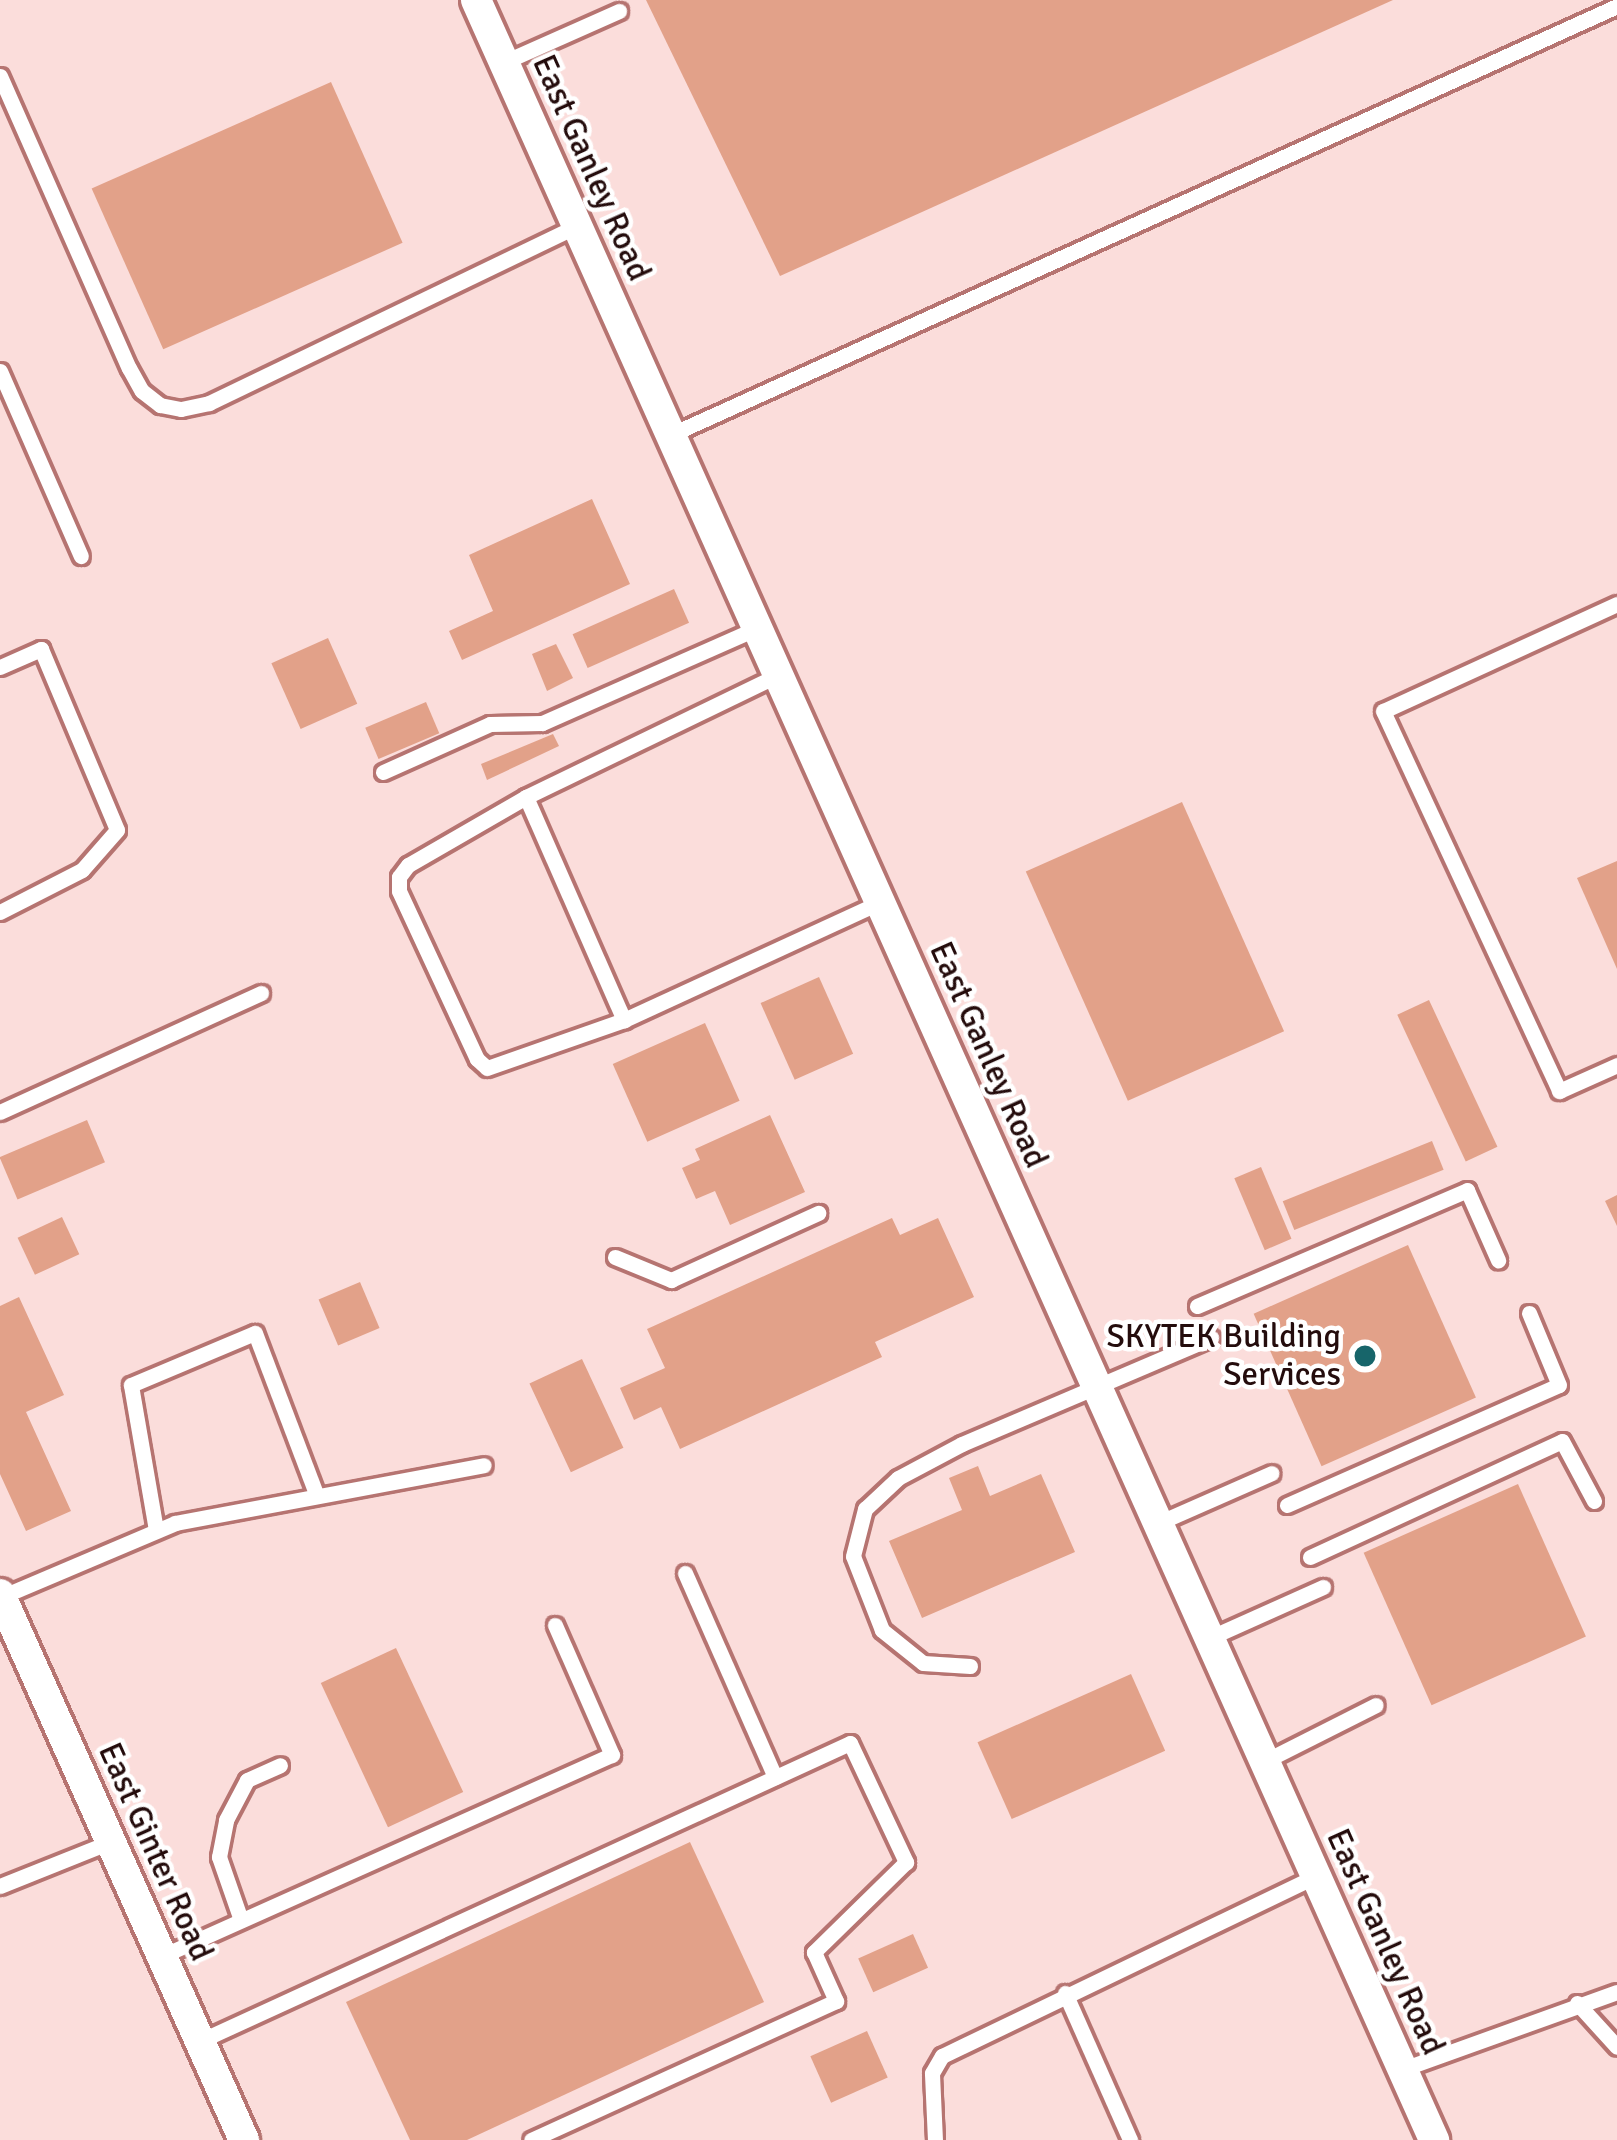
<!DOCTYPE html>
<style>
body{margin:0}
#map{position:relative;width:1617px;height:2140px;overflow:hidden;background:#fbdddb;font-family:Signika,sans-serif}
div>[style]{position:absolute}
.building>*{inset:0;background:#e2a189;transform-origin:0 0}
.roads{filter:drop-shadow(3px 0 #b67471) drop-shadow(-3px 0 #b67471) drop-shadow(0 3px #b67471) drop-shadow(0 -3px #b67471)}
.service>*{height:15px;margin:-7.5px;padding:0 7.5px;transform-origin:7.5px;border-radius:7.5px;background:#fff}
.minor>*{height:30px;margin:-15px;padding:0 15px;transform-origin:15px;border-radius:15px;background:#fff}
.dots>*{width:33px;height:33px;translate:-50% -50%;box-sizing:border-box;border:6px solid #fff;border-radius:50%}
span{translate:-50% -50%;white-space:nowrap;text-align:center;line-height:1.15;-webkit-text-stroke:9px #fff;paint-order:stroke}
.street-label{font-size:33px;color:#240c0c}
.poi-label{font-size:33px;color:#240c0c}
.right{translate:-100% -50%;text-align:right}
</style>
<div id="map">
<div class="building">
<i style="clip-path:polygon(646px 0,1393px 0,780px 276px)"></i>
<i style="left:331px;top:82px;width:176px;height:262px;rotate:66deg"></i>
<i style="clip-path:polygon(592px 499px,630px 584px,462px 660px,449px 631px,493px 611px,469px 555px)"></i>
<i style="left:674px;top:589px;width:37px;height:111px;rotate:66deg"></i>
<i style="left:328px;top:638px;width:72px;height:62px;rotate:66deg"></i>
<i style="clip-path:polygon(556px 644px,573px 678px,547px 691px,532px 654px)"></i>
<i style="left:426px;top:702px;width:34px;height:66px;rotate:67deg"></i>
<i style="clip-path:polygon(553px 734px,559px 746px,487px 780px,481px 764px)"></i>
<i style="left:1182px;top:802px;width:251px;height:171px;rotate:66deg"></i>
<i style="clip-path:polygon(1617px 861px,1617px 969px,1577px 878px)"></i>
<i style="left:819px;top:977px;width:84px;height:64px;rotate:66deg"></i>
<i style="left:1429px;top:1000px;width:162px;height:35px;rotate:65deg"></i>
<i style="left:705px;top:1023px;width:85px;height:101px;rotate:66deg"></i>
<i style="clip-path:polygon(770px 1115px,805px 1192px,730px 1225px,715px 1191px,696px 1199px,682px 1168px,700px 1160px,695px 1149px)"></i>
<i style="left:87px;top:1120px;width:46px;height:95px;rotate:67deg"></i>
<i style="left:1432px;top:1141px;width:31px;height:161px;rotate:68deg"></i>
<i style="left:1261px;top:1167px;width:78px;height:29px;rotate:67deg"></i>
<i style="clip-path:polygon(1617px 1195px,1617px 1226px,1605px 1201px)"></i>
<i style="left:62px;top:1217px;width:41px;height:49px;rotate:65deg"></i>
<i style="clip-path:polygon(892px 1218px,900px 1235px,938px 1218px,974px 1297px,875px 1342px,882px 1357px,680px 1449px,661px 1407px,634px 1420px,620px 1388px,665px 1368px,647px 1329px)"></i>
<i style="left:1408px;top:1245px;width:167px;height:169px;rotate:66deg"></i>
<i style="left:360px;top:1282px;width:50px;height:45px;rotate:67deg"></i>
<i style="clip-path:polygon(19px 1297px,64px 1395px,26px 1412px,71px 1511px,26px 1531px,0 1474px,0 1306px)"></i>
<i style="left:582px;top:1359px;width:98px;height:58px;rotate:65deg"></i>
<i style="clip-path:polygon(978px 1466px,990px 1496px,1041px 1474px,1075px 1552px,922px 1618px,889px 1541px,962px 1510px,949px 1478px)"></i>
<i style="left:1518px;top:1484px;width:167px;height:169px;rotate:66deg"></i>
<i style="left:396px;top:1648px;width:159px;height:83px;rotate:65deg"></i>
<i style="left:1131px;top:1674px;width:84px;height:168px;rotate:66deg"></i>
<i style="clip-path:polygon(690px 1842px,764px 2002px,467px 2140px,410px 2140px,346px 2002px)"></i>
<i style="left:913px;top:1934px;width:37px;height:60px;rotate:66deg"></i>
<i style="left:867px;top:2031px;width:51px;height:62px;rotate:66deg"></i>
</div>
<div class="roads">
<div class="service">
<i style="left:504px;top:62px;width:126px;rotate:-23.9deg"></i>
<i style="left:0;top:76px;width:319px;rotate:66.2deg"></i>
<i style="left:129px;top:368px;width:26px;rotate:61deg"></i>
<i style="left:142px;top:391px;width:23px;rotate:38deg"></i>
<i style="left:160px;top:405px;width:21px;rotate:11deg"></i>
<i style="left:181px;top:409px;width:29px;rotate:-12deg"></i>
<i style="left:209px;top:403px;width:408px;rotate:-25.7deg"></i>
<i style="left:0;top:371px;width:202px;rotate:66.4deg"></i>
<i style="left:670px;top:435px;width:1040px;rotate:-24.37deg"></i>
<i style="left:1617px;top:604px;width:257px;rotate:155.4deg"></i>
<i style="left:1383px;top:711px;width:419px;rotate:65.1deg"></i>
<i style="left:1559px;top:1091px;width:64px;rotate:-24.1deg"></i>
<i style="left:0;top:667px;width:45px;rotate:-23.7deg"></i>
<i style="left:41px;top:649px;width:196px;rotate:67.2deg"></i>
<i style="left:117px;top:830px;width:53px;rotate:131.2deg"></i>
<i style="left:82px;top:870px;width:92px;rotate:152.9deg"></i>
<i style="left:778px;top:675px;width:280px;rotate:154.2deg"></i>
<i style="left:526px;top:797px;width:244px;rotate:66.3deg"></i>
<i style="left:624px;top:1020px;width:282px;rotate:-24.7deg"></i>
<i style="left:383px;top:772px;width:117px;rotate:-24.2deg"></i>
<i style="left:490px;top:724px;width:52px;rotate:-1.1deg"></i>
<i style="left:542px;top:723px;width:235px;rotate:-23.8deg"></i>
<i style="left:526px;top:797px;width:136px;rotate:150deg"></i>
<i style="left:408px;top:865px;width:15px;rotate:127deg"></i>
<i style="left:399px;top:877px;width:14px;rotate:90deg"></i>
<i style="left:399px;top:891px;width:185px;rotate:65.1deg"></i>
<i style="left:477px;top:1059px;width:13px;rotate:42deg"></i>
<i style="left:487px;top:1068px;width:145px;rotate:-19.3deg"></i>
<i style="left:0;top:1112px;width:287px;rotate:-24.5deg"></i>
<i style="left:615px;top:1257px;width:61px;rotate:22.3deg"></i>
<i style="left:671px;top:1280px;width:162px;rotate:-24.5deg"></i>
<i style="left:1197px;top:1306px;width:294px;rotate:-23.2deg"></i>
<i style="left:1467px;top:1190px;width:77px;rotate:66.1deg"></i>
<i style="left:1287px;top:1505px;width:297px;rotate:-23.8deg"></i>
<i style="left:1559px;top:1385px;width:78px;rotate:-112.6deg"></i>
<i style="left:1158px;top:1523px;width:124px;rotate:-23.7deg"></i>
<i style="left:156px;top:1530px;width:147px;rotate:-99.8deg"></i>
<i style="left:131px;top:1385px;width:134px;rotate:-22.8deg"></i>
<i style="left:255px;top:1333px;width:174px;rotate:69.2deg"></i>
<i style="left:1310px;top:1557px;width:277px;rotate:-24.7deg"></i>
<i style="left:1562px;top:1441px;width:68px;rotate:61.9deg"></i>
<i style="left:685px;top:1573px;width:223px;rotate:66.2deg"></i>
<i style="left:1px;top:1597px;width:189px;rotate:-23deg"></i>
<i style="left:175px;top:1523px;width:314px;rotate:-10.6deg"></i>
<i style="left:1209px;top:1638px;width:125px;rotate:-24.1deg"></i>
<i style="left:970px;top:1666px;width:47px;rotate:-176.3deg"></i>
<i style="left:923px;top:1663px;width:53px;rotate:-141.2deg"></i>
<i style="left:882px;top:1630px;width:79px;rotate:-111.4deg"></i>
<i style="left:853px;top:1556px;width:49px;rotate:-75.7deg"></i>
<i style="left:865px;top:1509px;width:45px;rotate:-43.2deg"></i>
<i style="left:898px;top:1478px;width:72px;rotate:-28deg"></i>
<i style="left:962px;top:1444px;width:271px;rotate:-23.1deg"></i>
<i style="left:1265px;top:1761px;width:124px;rotate:-26.8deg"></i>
<i style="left:0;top:1886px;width:118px;rotate:-21.8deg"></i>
<i style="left:241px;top:1920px;width:67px;rotate:-109.2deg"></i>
<i style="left:219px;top:1857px;width:38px;rotate:-79deg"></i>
<i style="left:226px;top:1820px;width:45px;rotate:-62.3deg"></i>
<i style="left:247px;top:1780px;width:36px;rotate:-24deg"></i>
<i style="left:162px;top:1956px;width:493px;rotate:-24.1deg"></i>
<i style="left:612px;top:1755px;width:142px;rotate:-113.7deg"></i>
<i style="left:1065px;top:1993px;width:161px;rotate:66.1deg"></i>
<i style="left:1577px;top:2003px;width:59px;rotate:47.7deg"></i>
<i style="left:200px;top:2041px;width:715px;rotate:-24.63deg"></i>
<i style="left:850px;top:1743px;width:132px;rotate:64.8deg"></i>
<i style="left:906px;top:1862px;width:129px;rotate:135.6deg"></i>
<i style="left:814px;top:1952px;width:54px;rotate:65.8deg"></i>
<i style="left:836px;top:2001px;width:335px;rotate:155.5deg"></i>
<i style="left:1403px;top:2069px;width:227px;rotate:-19.8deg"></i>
<i style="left:935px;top:2140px;width:67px;rotate:-92.6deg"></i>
<i style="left:932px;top:2073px;width:20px;rotate:-60deg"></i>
<i style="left:942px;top:2056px;width:415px;rotate:-25.7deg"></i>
</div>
<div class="minor">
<i style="left:476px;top:0;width:2345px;rotate:65.88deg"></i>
<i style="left:0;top:1594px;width:598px;rotate:65.92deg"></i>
</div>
</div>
<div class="dots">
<i style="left:1365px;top:1356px;background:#17656a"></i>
</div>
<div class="street-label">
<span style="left:591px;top:168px;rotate:66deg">East Ganley Road</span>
<span style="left:988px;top:1055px;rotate:66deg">East Ganley Road</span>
<span style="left:155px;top:1852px;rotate:66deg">East Ginter Road</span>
<span style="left:1385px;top:1942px;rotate:66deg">East Ganley Road</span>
</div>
<div class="poi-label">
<span class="right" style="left:1341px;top:1356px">SKYTEK Building<br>Services</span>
</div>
</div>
